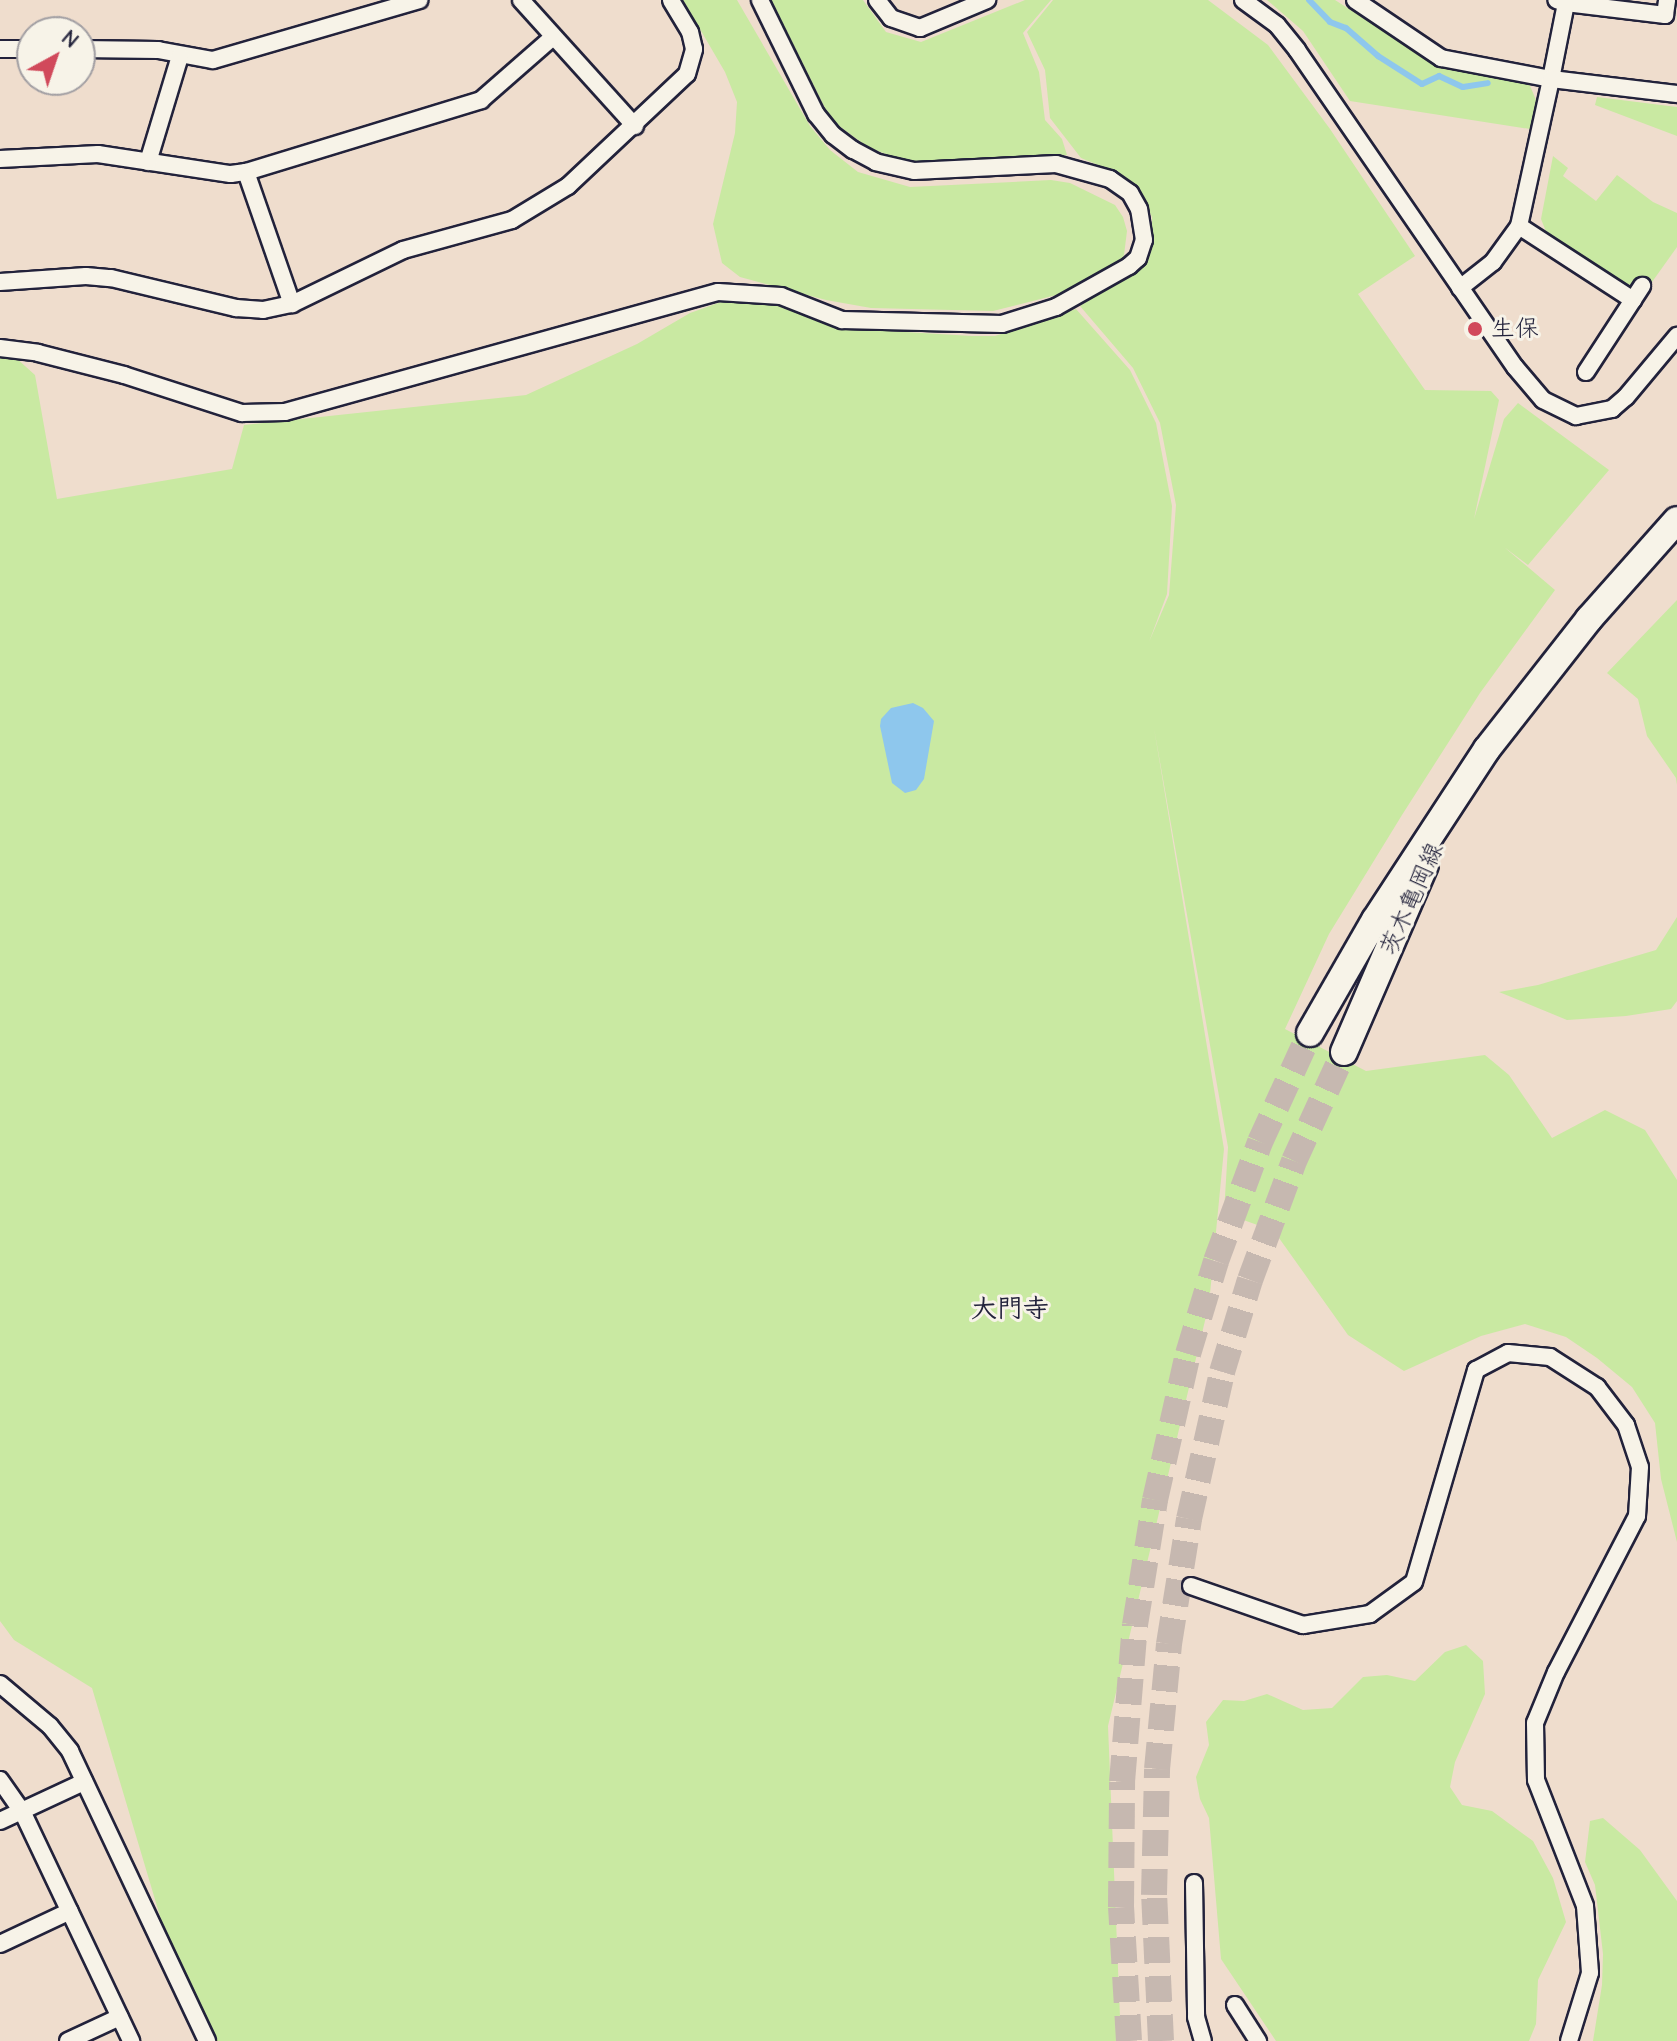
<!DOCTYPE html>
<meta charset="utf-8">
<style>
body{margin:0}
#map{position:relative;width:1677px;height:2041px;overflow:hidden;background:#efddcd;font-family:"Comic Neue","Klee One",sans-serif}
div>[style]{position:absolute}
.green>*{inset:0;background:#c9e9a2}
.water>*{inset:0;background:#8ec7ed}
.stream>*{height:6px;margin:-3px;padding:0 3px;transform-origin:3px;border-radius:3px;background:#8ec7ed}
.primary-tunnel>*{height:26px;margin-top:-13px;transform-origin:0;background:repeating-linear-gradient(90deg,#c6b8b0 0 26px,transparent 0 39px)}
.roads{filter:drop-shadow(2px 0 #22223b) drop-shadow(-2px 0 #22223b) drop-shadow(0 2px #22223b) drop-shadow(0 -2px #22223b)}
.minor>*{height:16px;margin:-8px;padding:0 8px;transform-origin:8px;border-radius:8px;background:#f7f3e8}
.primary>*{height:26px;margin:-13px;padding:0 13px;transform-origin:13px;border-radius:13px;background:#f7f3e8}
.dots>*{width:22px;height:22px;translate:-50% -50%;box-sizing:border-box;border:4px solid #f7f3e8;border-radius:50%}
span{translate:-50% -50%;white-space:nowrap;text-align:center;line-height:1.15;-webkit-text-stroke:6px #f7f3e8;paint-order:stroke}
.poi-label{font-size:24px;color:#22223b}
.left{translate:0 -50%;text-align:left}
.street-label{font-size:24px;color:#22223b}
.neighbourhood-label{font-size:26px;color:#22223b;font-weight:700}
.north{position:absolute;left:16px;top:16px;width:80px;height:80px;box-sizing:border-box;background:#f7f3e8;border:2px solid #a29fa3;border-radius:50%;rotate:40deg;font-size:22px;font-weight:700;line-height:32px;text-align:center;color:#22223b}
.north::after{content:'';display:block;margin:auto;width:28px;height:36px;background:#d1495b;clip-path:polygon(50% 0,100% 100%,50% 72%,0 100%)}
</style>
<div id="map">
<div class="green">
<i style="clip-path:polygon(683px 0,737px 0,810px 126px,830px 150px,858px 172px,910px 187px,1051px 180px,1070px 183px,1115px 205px,1123px 217px,1127px 231px,1124px 255px,1119px 263px,1076px 290px,993px 311px,871px 308px,826px 300px,740px 277px,722px 263px,713px 224px,735px 133px,737px 102px,725px 72px)"></i>
<i style="clip-path:polygon(771px 0,863px 0,886px 32px,921px 42px,1025px 0,1051px 0,1023px 33px,1039px 72px,1045px 120px,1062px 139px,1067px 155px,926px 163px,903px 160px,869px 148px,831px 120px)"></i>
<i style="clip-path:polygon(1053px 0,1208px 0,1268px 45px,1330px 129px,1415px 256px,1358px 294px,1425px 390px,1491px 391px,1499px 400px,1474px 519px,1504px 419px,1518px 403px,1609px 470px,1528px 565px,1504px 547px,1555px 590px,1480px 693px,1402px 815px,1329px 934px,1285px 1029px,1366px 1071px,1485px 1055px,1509px 1075px,1552px 1138px,1605px 1110px,1645px 1130px,1677px 1180px,1677px 1542px,1661px 1479px,1655px 1423px,1632px 1387px,1597px 1358px,1566px 1337px,1525px 1324px,1481px 1336px,1404px 1371px,1348px 1335px,1274px 1231px,1224px 1213px,1228px 1147px,1154px 728px,1224px 1149px,1209px 1304px,1108px 1726px,1121px 2041px,216px 2041px,205px 2031px,176px 1970px,92px 1688px,14px 1640px,0 1621px,0 355px,15px 357px,35px 375px,57px 499px,232px 469px,244px 425px,526px 395px,637px 344px,690px 313px,721px 302px,787px 305px,839px 328px,972px 336px,995px 336px,1076px 309px,1130px 370px,1156px 423px,1172px 506px,1167px 594px,1149px 642px,1169px 595px,1176px 505px,1160px 423px,1133px 368px,1080px 306px,1141px 266px,1152px 237px,1152px 217px,1143px 198px,1129px 183px,1115px 172px,1081px 158px,1050px 118px,1045px 70px,1027px 32px)"></i>
<i style="clip-path:polygon(1267px 0,1335px 0,1438px 66px,1528px 81px,1536px 100px,1530px 129px,1350px 101px,1303px 31px)"></i>
<i style="clip-path:polygon(1597px 97px,1677px 107px,1677px 136px,1595px 105px)"></i>
<i style="clip-path:polygon(1553px 156px,1568px 168px,1563px 176px,1596px 201px,1617px 175px,1653px 202px,1677px 213px,1677px 247px,1652px 282px,1626px 285px,1547px 234px,1541px 219px)"></i>
<i style="clip-path:polygon(1677px 600px,1677px 785px,1676px 778px,1647px 736px,1638px 699px,1607px 673px)"></i>
<i style="clip-path:polygon(1677px 917px,1677px 1001px,1671px 1009px,1626px 1016px,1567px 1020px,1499px 992px,1538px 985px,1656px 950px)"></i>
<i style="clip-path:polygon(1466px 1645px,1483px 1661px,1485px 1694px,1455px 1762px,1450px 1787px,1462px 1805px,1492px 1811px,1533px 1841px,1553px 1878px,1566px 1922px,1538px 1980px,1536px 2024px,1529px 2041px,1276px 2041px,1221px 1959px,1209px 1818px,1200px 1799px,1196px 1777px,1209px 1745px,1206px 1722px,1223px 1700px,1244px 1701px,1267px 1694px,1303px 1710px,1332px 1708px,1363px 1677px,1387px 1675px,1415px 1681px,1445px 1652px)"></i>
<i style="clip-path:polygon(1603px 1818px,1640px 1850px,1677px 1901px,1677px 2041px,1593px 2041px,1602px 1985px,1603px 1954px,1595px 1885px,1585px 1862px,1590px 1821px)"></i>
</div>
<div class="water">
<i style="clip-path:polygon(913px 703px,923px 708px,934px 721px,924px 779px,916px 790px,905px 793px,892px 783px,880px 726px,881px 719px,891px 708px)"></i>
</div>
<div class="stream">
<i style="left:1309px;top:0;width:30px;rotate:46deg"></i>
<i style="left:1330px;top:22px;width:17px;rotate:21deg"></i>
<i style="left:1346px;top:28px;width:43px;rotate:41.2deg"></i>
<i style="left:1378px;top:56px;width:52px;rotate:32.5deg"></i>
<i style="left:1422px;top:84px;width:19px;rotate:-25deg"></i>
<i style="left:1439px;top:76px;width:26px;rotate:25deg"></i>
<i style="left:1463px;top:87px;width:25px;rotate:-9deg"></i>
</div>
<div class="primary-tunnel">
<i style="left:1129px;top:2041px;width:134px;rotate:-93.4deg"></i>
<i style="left:1121px;top:1907px;width:125px;rotate:-89.5deg"></i>
<i style="left:1122px;top:1782px;width:158px;rotate:-85.3deg"></i>
<i style="left:1135px;top:1625px;width:127px;rotate:-80.9deg"></i>
<i style="left:1155px;top:1500px;width:150px;rotate:-77.3deg"></i>
<i style="left:1188px;top:1354px;width:97px;rotate:-73.2deg"></i>
<i style="left:1216px;top:1261px;width:127px;rotate:-69.7deg"></i>
<i style="left:1260px;top:1142px;width:120px;rotate:-65.4deg"></i>
<i style="left:1161px;top:2041px;width:146px;rotate:-92.7deg"></i>
<i style="left:1154px;top:1895px;width:126px;rotate:-88.6deg"></i>
<i style="left:1157px;top:1769px;width:126px;rotate:-84.5deg"></i>
<i style="left:1169px;top:1644px;width:127px;rotate:-80.9deg"></i>
<i style="left:1189px;top:1519px;width:151px;rotate:-77.3deg"></i>
<i style="left:1222px;top:1372px;width:96px;rotate:-73.1deg"></i>
<i style="left:1250px;top:1280px;width:127px;rotate:-69.7deg"></i>
<i style="left:1294px;top:1161px;width:120px;rotate:-65.4deg"></i>
</div>
<div class="roads">
<div class="minor">
<i style="left:521px;top:0;width:170px;rotate:47.9deg"></i>
<i style="left:877px;top:0;width:23px;rotate:52deg"></i>
<i style="left:891px;top:18px;width:31px;rotate:19deg"></i>
<i style="left:920px;top:28px;width:73px;rotate:-22.7deg"></i>
<i style="left:1243px;top:0;width:42px;rotate:36.3deg"></i>
<i style="left:1277px;top:25px;width:32px;rotate:51deg"></i>
<i style="left:1297px;top:50px;width:385px;rotate:55.5deg"></i>
<i style="left:1515px;top:367px;width:43px;rotate:49.7deg"></i>
<i style="left:1543px;top:400px;width:37px;rotate:26deg"></i>
<i style="left:1576px;top:416px;width:37px;rotate:-11deg"></i>
<i style="left:1612px;top:409px;width:18px;rotate:-41deg"></i>
<i style="left:1626px;top:397px;width:80px;rotate:-50.1deg"></i>
<i style="left:1355px;top:0;width:104px;rotate:34deg"></i>
<i style="left:1441px;top:58px;width:112px;rotate:10.8deg"></i>
<i style="left:1551px;top:79px;width:77px;rotate:-78.8deg"></i>
<i style="left:1566px;top:3px;width:10px;rotate:-163deg"></i>
<i style="left:1566px;top:3px;width:100px;rotate:6.9deg"></i>
<i style="left:1665px;top:15px;width:15px;rotate:-82deg"></i>
<i style="left:0;top:49px;width:32px"></i>
<i style="left:80px;top:49px;width:78px;rotate:0.7deg"></i>
<i style="left:158px;top:50px;width:56px;rotate:10.3deg"></i>
<i style="left:213px;top:60px;width:215px;rotate:-16.2deg"></i>
<i style="left:0;top:159px;width:98px;rotate:-2.9deg"></i>
<i style="left:98px;top:154px;width:134px;rotate:8.6deg"></i>
<i style="left:231px;top:174px;width:15px;rotate:-8deg"></i>
<i style="left:246px;top:172px;width:246px;rotate:-17deg"></i>
<i style="left:481px;top:100px;width:96px;rotate:-41.2deg"></i>
<i style="left:148px;top:162px;width:111px;rotate:-73.2deg"></i>
<i style="left:246px;top:172px;width:140px;rotate:70.8deg"></i>
<i style="left:1519px;top:226px;width:136px;rotate:33deg"></i>
<i style="left:0;top:282px;width:86px;rotate:-4deg"></i>
<i style="left:86px;top:276px;width:25px;rotate:5deg"></i>
<i style="left:111px;top:278px;width:129px;rotate:13.5deg"></i>
<i style="left:236px;top:308px;width:27px;rotate:4deg"></i>
<i style="left:263px;top:310px;width:30px;rotate:-12deg"></i>
<i style="left:292px;top:304px;width:123px;rotate:-25.9deg"></i>
<i style="left:403px;top:250px;width:113px;rotate:-15.4deg"></i>
<i style="left:512px;top:220px;width:66px;rotate:-31.3deg"></i>
<i style="left:568px;top:186px;width:163px;rotate:-43.3deg"></i>
<i style="left:687px;top:74px;width:26px;rotate:-74deg"></i>
<i style="left:694px;top:49px;width:17px;rotate:-103deg"></i>
<i style="left:690px;top:32px;width:37px;rotate:-121deg"></i>
<i style="left:1460px;top:288px;width:42px;rotate:-38.2deg"></i>
<i style="left:1493px;top:262px;width:44px;rotate:-54.2deg"></i>
<i style="left:1519px;top:226px;width:150px;rotate:-77.7deg"></i>
<i style="left:1551px;top:79px;width:127px;rotate:6.8deg"></i>
<i style="left:0;top:348px;width:38px;rotate:7deg"></i>
<i style="left:38px;top:353px;width:89px;rotate:14.3deg"></i>
<i style="left:124px;top:375px;width:124px;rotate:17.9deg"></i>
<i style="left:242px;top:413px;width:43px;rotate:-1.3deg"></i>
<i style="left:285px;top:412px;width:449px;rotate:-15.5deg"></i>
<i style="left:718px;top:292px;width:63px;rotate:3.6deg"></i>
<i style="left:781px;top:296px;width:66px;rotate:21.5deg"></i>
<i style="left:842px;top:320px;width:160px;rotate:1.4deg"></i>
<i style="left:1002px;top:324px;width:57px;rotate:-17.5deg"></i>
<i style="left:1056px;top:307px;width:84px;rotate:-29.3deg"></i>
<i style="left:1129px;top:266px;width:12px;rotate:-42deg"></i>
<i style="left:1138px;top:258px;width:19px;rotate:-72deg"></i>
<i style="left:1144px;top:240px;width:31px;rotate:-99deg"></i>
<i style="left:1139px;top:209px;width:18px;rotate:-119deg"></i>
<i style="left:1130px;top:193px;width:24px;rotate:-145deg"></i>
<i style="left:1110px;top:179px;width:56px;rotate:-164.5deg"></i>
<i style="left:1056px;top:164px;width:142px;rotate:177.2deg"></i>
<i style="left:914px;top:171px;width:39px;rotate:-167deg"></i>
<i style="left:876px;top:162px;width:26px;rotate:-152deg"></i>
<i style="left:853px;top:150px;width:25px;rotate:-143deg"></i>
<i style="left:833px;top:135px;width:27px;rotate:-129deg"></i>
<i style="left:816px;top:114px;width:127px;rotate:-116.2deg"></i>
<i style="left:1586px;top:372px;width:103px;rotate:-56.9deg"></i>
<i style="left:1191px;top:1586px;width:119px;rotate:19.2deg"></i>
<i style="left:1303px;top:1625px;width:68px;rotate:-9.3deg"></i>
<i style="left:1370px;top:1614px;width:54px;rotate:-36deg"></i>
<i style="left:1414px;top:1582px;width:221px;rotate:-73.7deg"></i>
<i style="left:1476px;top:1370px;width:36px;rotate:-28deg"></i>
<i style="left:1508px;top:1353px;width:42px;rotate:5.4deg"></i>
<i style="left:1550px;top:1357px;width:56px;rotate:32.6deg"></i>
<i style="left:1597px;top:1387px;width:48px;rotate:52.7deg"></i>
<i style="left:1626px;top:1425px;width:44px;rotate:71.6deg"></i>
<i style="left:1640px;top:1467px;width:49px;rotate:93.5deg"></i>
<i style="left:1637px;top:1516px;width:176px;rotate:117.4deg"></i>
<i style="left:1556px;top:1672px;width:55px;rotate:112.4deg"></i>
<i style="left:1535px;top:1723px;width:57px;rotate:89deg"></i>
<i style="left:1536px;top:1780px;width:135px;rotate:68.7deg"></i>
<i style="left:1585px;top:1906px;width:67px;rotate:85.7deg"></i>
<i style="left:1590px;top:1973px;width:71px;rotate:107.2deg"></i>
<i style="left:0;top:1684px;width:65px;rotate:40deg"></i>
<i style="left:50px;top:1726px;width:32px;rotate:51deg"></i>
<i style="left:70px;top:1751px;width:321px;rotate:64.7deg"></i>
<i style="left:0;top:1780px;width:38px;rotate:55deg"></i>
<i style="left:22px;top:1811px;width:255px;rotate:64.6deg"></i>
<i style="left:0;top:1821px;width:93px;rotate:-24.9deg"></i>
<i style="left:1194px;top:1883px;width:134px;rotate:89.1deg"></i>
<i style="left:1196px;top:2017px;width:25px;rotate:74deg"></i>
<i style="left:0;top:1944px;width:77px;rotate:-25.2deg"></i>
<i style="left:1235px;top:2005px;width:43px;rotate:57.4deg"></i>
<i style="left:68px;top:2041px;width:57px;rotate:-24.8deg"></i>
</div>
<div class="primary">
<i style="left:1310px;top:1033px;width:130px;rotate:-60.1deg"></i>
<i style="left:1375px;top:920px;width:204px;rotate:-56.8deg"></i>
<i style="left:1487px;top:749px;width:165px;rotate:-51.9deg"></i>
<i style="left:1589px;top:619px;width:132px;rotate:-48.4deg"></i>
<i style="left:1344px;top:1052px;width:204px;rotate:-66.6deg"></i>
</div>
</div>
<div class="dots">
<i style="left:1475px;top:329px;background:#d1495b"></i>
</div>
<div class="poi-label">
<span class="left" style="left:1491px;top:329px">生保</span>
</div>
<div class="street-label">
<span style="left:1412px;top:899px;rotate:-66deg">茨木亀岡線</span>
</div>
<div class="neighbourhood-label">
<span style="left:1010px;top:1310px">大門寺</span>
</div>
<div class="north">N</div>
</div>
